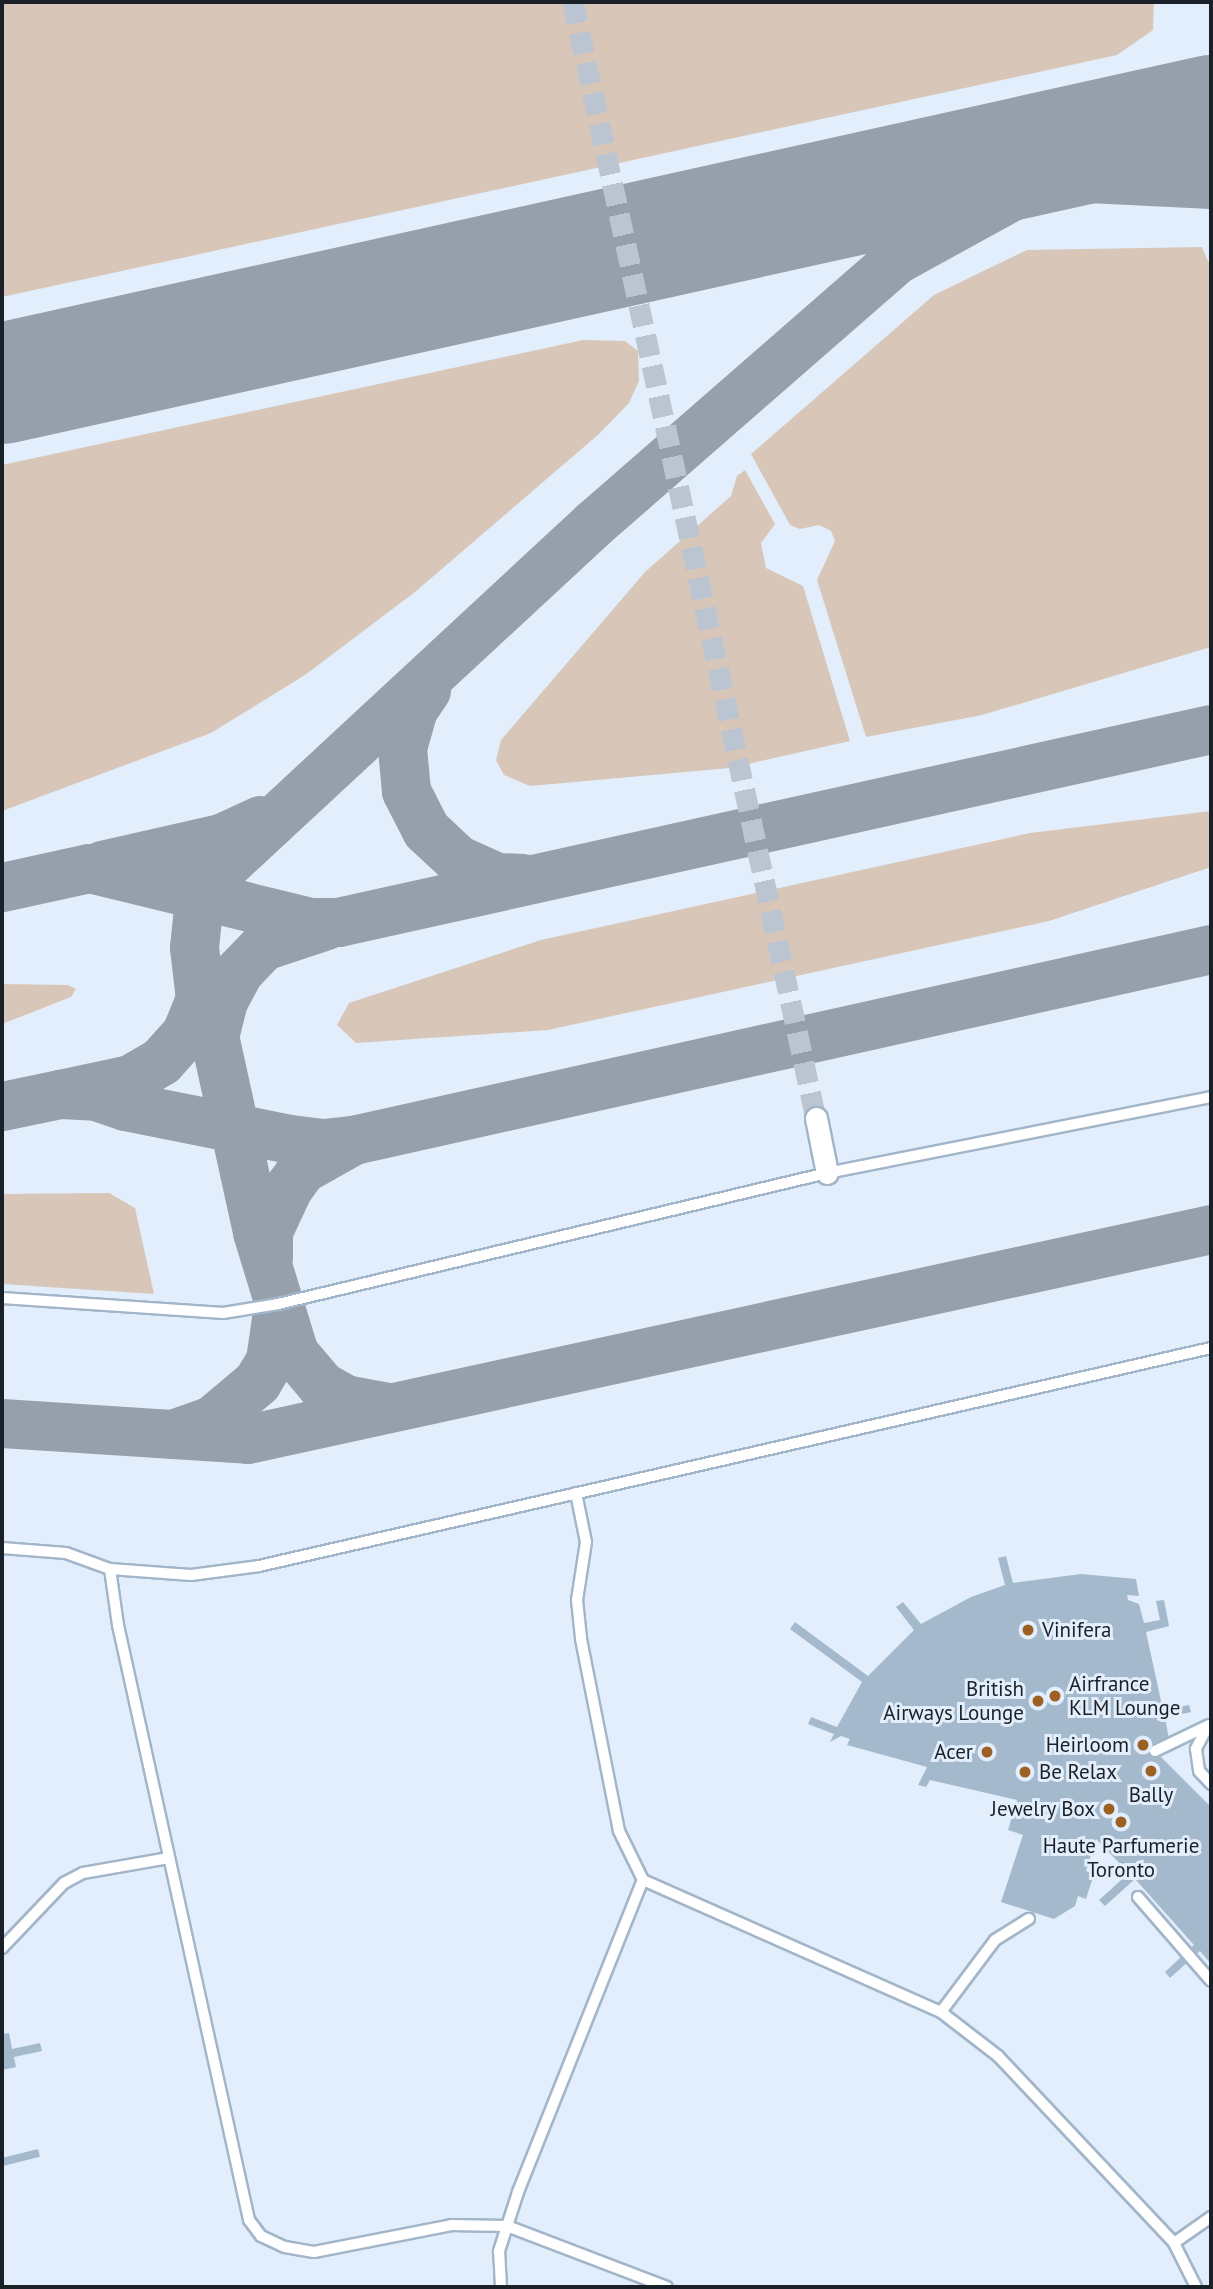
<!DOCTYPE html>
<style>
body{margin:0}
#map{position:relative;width:1213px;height:2289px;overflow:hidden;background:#e2eefb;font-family:"PT Sans",sans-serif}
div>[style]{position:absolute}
.green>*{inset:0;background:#d8c7b8}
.taxiway>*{height:49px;margin:-24.5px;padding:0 24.5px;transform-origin:24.5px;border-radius:24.5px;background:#96a0ac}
.runway>*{height:121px;margin:-60.5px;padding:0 60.5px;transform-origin:60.5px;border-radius:60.5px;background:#96a0ac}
.building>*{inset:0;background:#a5b9cd;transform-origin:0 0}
.street-tunnel>*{height:21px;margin-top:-10.5px;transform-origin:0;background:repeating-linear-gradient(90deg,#bac5d1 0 21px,transparent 0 31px)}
.roads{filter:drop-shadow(2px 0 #a2b5c9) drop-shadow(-2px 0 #a2b5c9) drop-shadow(0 2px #a2b5c9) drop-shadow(0 -2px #a2b5c9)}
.lane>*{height:10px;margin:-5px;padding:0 5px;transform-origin:5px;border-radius:5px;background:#fff}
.street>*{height:21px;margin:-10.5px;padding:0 10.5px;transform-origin:10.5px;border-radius:10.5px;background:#fff}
.dots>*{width:19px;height:19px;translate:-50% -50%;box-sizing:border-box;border:4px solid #e2eefb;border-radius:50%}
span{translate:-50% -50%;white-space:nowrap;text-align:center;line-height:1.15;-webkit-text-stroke:6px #e2eefb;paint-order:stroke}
.poi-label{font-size:21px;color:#192028}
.left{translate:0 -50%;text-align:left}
.right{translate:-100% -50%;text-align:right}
.frame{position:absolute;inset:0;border:4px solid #192028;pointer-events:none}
</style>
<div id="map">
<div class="green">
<i style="clip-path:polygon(2px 2px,1154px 2px,1153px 30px,1117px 55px,2px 297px)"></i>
<i style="clip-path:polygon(1202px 247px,1211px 268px,1211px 647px,982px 715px,866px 737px,817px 580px,835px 541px,831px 531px,819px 525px,800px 529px,790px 525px,751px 454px,934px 295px,1027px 250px)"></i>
<i style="clip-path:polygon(583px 340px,625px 341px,638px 351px,639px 381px,629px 403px,599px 434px,415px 592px,305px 675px,211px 733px,2px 811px,2px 465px)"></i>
<i style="clip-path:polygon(745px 470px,775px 524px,761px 543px,766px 568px,803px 586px,850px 741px,730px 768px,530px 786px,504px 775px,496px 760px,501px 740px,645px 572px,731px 496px,737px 476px)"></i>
<i style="clip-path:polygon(1211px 811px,1211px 867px,1049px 921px,548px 1030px,356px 1043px,337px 1025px,349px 1003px,541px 940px,1030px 833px)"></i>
<i style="clip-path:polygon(2px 984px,68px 985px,76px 989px,71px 997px,2px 1024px)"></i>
<i style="clip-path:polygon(109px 1193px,135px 1208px,154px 1294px,2px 1284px,2px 1194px)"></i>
</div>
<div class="taxiway">
<i style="left:1211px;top:90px;width:29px;rotate:136deg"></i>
<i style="left:1190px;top:110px;width:38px;rotate:153deg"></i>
<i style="left:1156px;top:127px;width:37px"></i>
<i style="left:1193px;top:127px;width:19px;rotate:16deg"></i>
<i style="left:638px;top:242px;width:311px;rotate:-10.6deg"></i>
<i style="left:944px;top:185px;width:104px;rotate:-4.9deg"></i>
<i style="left:1048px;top:176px;width:163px;rotate:2.8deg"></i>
<i style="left:426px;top:690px;width:23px;rotate:124deg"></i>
<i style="left:413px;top:709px;width:41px;rotate:105.8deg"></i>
<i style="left:402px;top:748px;width:43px;rotate:84.7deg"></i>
<i style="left:406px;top:791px;width:44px;rotate:62.9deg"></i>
<i style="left:426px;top:830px;width:42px;rotate:43.1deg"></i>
<i style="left:457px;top:859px;width:44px;rotate:24.2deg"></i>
<i style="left:497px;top:877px;width:26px;rotate:2deg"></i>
<i style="left:102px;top:865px;width:122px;rotate:-12.8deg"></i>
<i style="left:221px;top:838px;width:43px;rotate:-24.8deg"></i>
<i style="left:2px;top:887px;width:89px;rotate:-12.3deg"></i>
<i style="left:89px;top:868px;width:228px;rotate:13.7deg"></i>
<i style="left:310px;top:922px;width:28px"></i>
<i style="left:338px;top:922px;width:894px;rotate:-12.47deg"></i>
<i style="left:202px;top:981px;width:257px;rotate:77.6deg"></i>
<i style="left:257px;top:1232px;width:127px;rotate:73deg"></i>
<i style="left:294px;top:1353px;width:43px;rotate:49.7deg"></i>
<i style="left:322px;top:1386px;width:26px;rotate:29deg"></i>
<i style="left:345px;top:1399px;width:44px;rotate:10.5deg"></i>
<i style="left:214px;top:1037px;width:37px;rotate:-76deg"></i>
<i style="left:223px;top:1001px;width:34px;rotate:-62deg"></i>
<i style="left:239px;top:971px;width:35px;rotate:-46deg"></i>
<i style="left:263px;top:946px;width:66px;rotate:-18.4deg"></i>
<i style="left:60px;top:1094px;width:72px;rotate:-12.1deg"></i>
<i style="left:130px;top:1079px;width:36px;rotate:-30deg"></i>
<i style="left:161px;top:1061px;width:38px;rotate:-48deg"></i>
<i style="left:186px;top:1033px;width:37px;rotate:-68deg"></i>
<i style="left:200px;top:999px;width:52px;rotate:-96.6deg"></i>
<i style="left:194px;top:947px;width:28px;rotate:-84deg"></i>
<i style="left:197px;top:919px;width:25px;rotate:-72deg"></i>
<i style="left:205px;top:895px;width:32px;rotate:-58deg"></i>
<i style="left:222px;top:868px;width:506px;rotate:-42.84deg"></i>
<i style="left:593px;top:524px;width:403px;rotate:-41.1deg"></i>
<i style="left:897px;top:259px;width:172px;rotate:-28.8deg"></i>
<i style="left:1048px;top:176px;width:119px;rotate:-24.4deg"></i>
<i style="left:2px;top:1106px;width:59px;rotate:-11.7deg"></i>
<i style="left:60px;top:1094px;width:36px;rotate:3deg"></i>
<i style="left:96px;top:1096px;width:31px;rotate:19deg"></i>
<i style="left:125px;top:1106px;width:168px;rotate:11.3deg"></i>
<i style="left:290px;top:1139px;width:33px;rotate:7deg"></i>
<i style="left:323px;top:1143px;width:30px;rotate:-6deg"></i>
<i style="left:353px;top:1140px;width:879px;rotate:-12.55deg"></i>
<i style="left:268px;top:1257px;width:26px;rotate:-90deg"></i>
<i style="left:268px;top:1231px;width:47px;rotate:-65.1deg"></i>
<i style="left:288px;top:1188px;width:24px;rotate:-54deg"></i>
<i style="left:302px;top:1169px;width:59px;rotate:-29.6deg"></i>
<i style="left:2px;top:1423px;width:246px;rotate:3.7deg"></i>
<i style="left:247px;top:1439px;width:987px;rotate:-12.29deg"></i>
<i style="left:172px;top:1434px;width:42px;rotate:-19.3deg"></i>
<i style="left:212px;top:1420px;width:59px;rotate:-40.2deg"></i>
<i style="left:257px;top:1382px;width:26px;rotate:-59deg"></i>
<i style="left:270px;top:1360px;width:56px;rotate:-81.7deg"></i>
</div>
<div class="runway">
<i style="left:2px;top:383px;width:1238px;rotate:-12.5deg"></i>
</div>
<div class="building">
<i style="clip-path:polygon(1006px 1556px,1013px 1583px,1081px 1574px,1136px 1579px,1139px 1596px,1127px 1595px,1128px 1600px,1139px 1604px,1144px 1623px,1160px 1620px,1156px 1601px,1164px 1600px,1169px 1626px,1146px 1632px,1163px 1710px,1189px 1705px,1191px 1712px,1165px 1718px,1169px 1739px,1155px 1751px,1211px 1807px,1211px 1964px,1200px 1951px,1170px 1978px,1165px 1972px,1194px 1945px,1135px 1879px,1105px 1906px,1099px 1900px,1129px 1873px,1096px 1839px,1086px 1871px,1094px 1874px,1086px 1899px,1078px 1896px,1075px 1906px,1054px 1919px,1001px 1902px,1023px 1835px,1008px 1830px,1017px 1800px,930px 1780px,926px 1787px,918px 1785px,927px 1767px,847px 1745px,850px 1739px,841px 1736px,830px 1742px,834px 1734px,808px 1724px,811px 1717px,837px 1727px,862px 1682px,790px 1629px,795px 1622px,868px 1676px,914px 1630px,896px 1607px,903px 1602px,921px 1624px,971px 1597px,1005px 1585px,998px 1558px)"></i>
<i style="clip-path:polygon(9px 2033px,12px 2049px,40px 2043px,42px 2051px,14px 2057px,16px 2067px,2px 2070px,2px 2034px)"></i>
<i style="left:38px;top:2149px;width:8px;height:37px;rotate:76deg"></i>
</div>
<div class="street-tunnel">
<i style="left:573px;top:2px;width:1142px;rotate:77.72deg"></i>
</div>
<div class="roads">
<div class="lane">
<i style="left:2px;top:1298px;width:222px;rotate:3.9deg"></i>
<i style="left:223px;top:1313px;width:56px;rotate:-9.3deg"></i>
<i style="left:278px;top:1304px;width:564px;rotate:-13.42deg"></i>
<i style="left:827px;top:1173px;width:391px;rotate:-11.2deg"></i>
<i style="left:576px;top:1493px;width:50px;rotate:78.5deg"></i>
<i style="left:586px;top:1542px;width:59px;rotate:98.8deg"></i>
<i style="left:577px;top:1600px;width:39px;rotate:84deg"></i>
<i style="left:581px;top:1639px;width:196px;rotate:78.8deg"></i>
<i style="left:619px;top:1831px;width:55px;rotate:63.9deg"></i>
<i style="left:643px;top:1880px;width:326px;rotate:23.9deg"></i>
<i style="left:941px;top:2012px;width:72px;rotate:37.7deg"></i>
<i style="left:998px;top:2056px;width:257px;rotate:46.7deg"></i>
<i style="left:1174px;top:2243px;width:49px;rotate:63.4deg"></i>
<i style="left:2px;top:1548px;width:64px;rotate:4.5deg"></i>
<i style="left:66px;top:1553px;width:47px;rotate:20deg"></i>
<i style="left:110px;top:1569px;width:81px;rotate:4.2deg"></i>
<i style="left:191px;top:1575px;width:69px;rotate:-7.5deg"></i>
<i style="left:259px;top:1566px;width:977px;rotate:-12.9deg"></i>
<i style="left:110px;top:1569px;width:57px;rotate:81.9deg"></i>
<i style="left:118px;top:1625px;width:609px;rotate:77.58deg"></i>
<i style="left:249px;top:2220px;width:20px;rotate:53deg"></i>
<i style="left:261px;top:2236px;width:26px;rotate:25deg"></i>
<i style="left:285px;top:2247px;width:29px;rotate:10deg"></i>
<i style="left:314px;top:2252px;width:140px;rotate:-11.1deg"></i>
<i style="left:451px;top:2225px;width:56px;rotate:1deg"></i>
<i style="left:507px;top:2226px;width:171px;rotate:20.9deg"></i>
<i style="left:1208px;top:1726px;width:26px;rotate:118deg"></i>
<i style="left:1196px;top:1749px;width:22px;rotate:82deg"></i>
<i style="left:1199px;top:1771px;width:18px;rotate:47deg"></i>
<i style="left:1155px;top:1751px;width:60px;rotate:-25.7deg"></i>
<i style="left:1138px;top:1897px;width:111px;rotate:49deg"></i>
<i style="left:2px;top:1948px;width:90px;rotate:-46.4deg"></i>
<i style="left:64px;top:1883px;width:21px;rotate:-28deg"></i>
<i style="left:83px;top:1873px;width:87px;rotate:-9.9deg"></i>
<i style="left:941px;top:2012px;width:90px;rotate:-53.1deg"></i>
<i style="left:995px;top:1940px;width:40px;rotate:-32deg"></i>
<i style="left:1174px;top:2243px;width:45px;rotate:-35.1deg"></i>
<i style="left:501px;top:2287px;width:36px;rotate:-93deg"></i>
<i style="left:499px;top:2251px;width:62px;rotate:-72.1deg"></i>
<i style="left:518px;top:2192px;width:336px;rotate:-68.2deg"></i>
</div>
<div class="street">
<i style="left:816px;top:1118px;width:56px;rotate:78.7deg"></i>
</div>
</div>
<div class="dots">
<i style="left:1028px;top:1630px;background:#9c6023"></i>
<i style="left:1055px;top:1696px;background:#9c6023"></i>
<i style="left:1038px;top:1701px;background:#9c6023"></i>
<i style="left:1143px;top:1745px;background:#9c6023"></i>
<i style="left:987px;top:1752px;background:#9c6023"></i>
<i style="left:1151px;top:1771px;background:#9c6023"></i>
<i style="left:1025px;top:1772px;background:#9c6023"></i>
<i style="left:1109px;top:1809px;background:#9c6023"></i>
<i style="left:1121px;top:1822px;background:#9c6023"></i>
</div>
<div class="poi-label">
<span class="left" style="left:1042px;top:1630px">Vinifera</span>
<span class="left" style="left:1069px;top:1696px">Airfrance<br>KLM Lounge</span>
<span class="right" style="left:1024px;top:1701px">British<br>Airways Lounge</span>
<span class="right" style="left:1129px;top:1745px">Heirloom</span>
<span class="right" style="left:973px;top:1752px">Acer</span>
<span class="left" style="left:1039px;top:1772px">Be Relax</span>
<span style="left:1151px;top:1795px">Bally</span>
<span class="right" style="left:1095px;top:1809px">Jewelry Box</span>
<span style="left:1121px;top:1858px">Haute Parfumerie<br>Toronto</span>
</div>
<div class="frame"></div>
</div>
